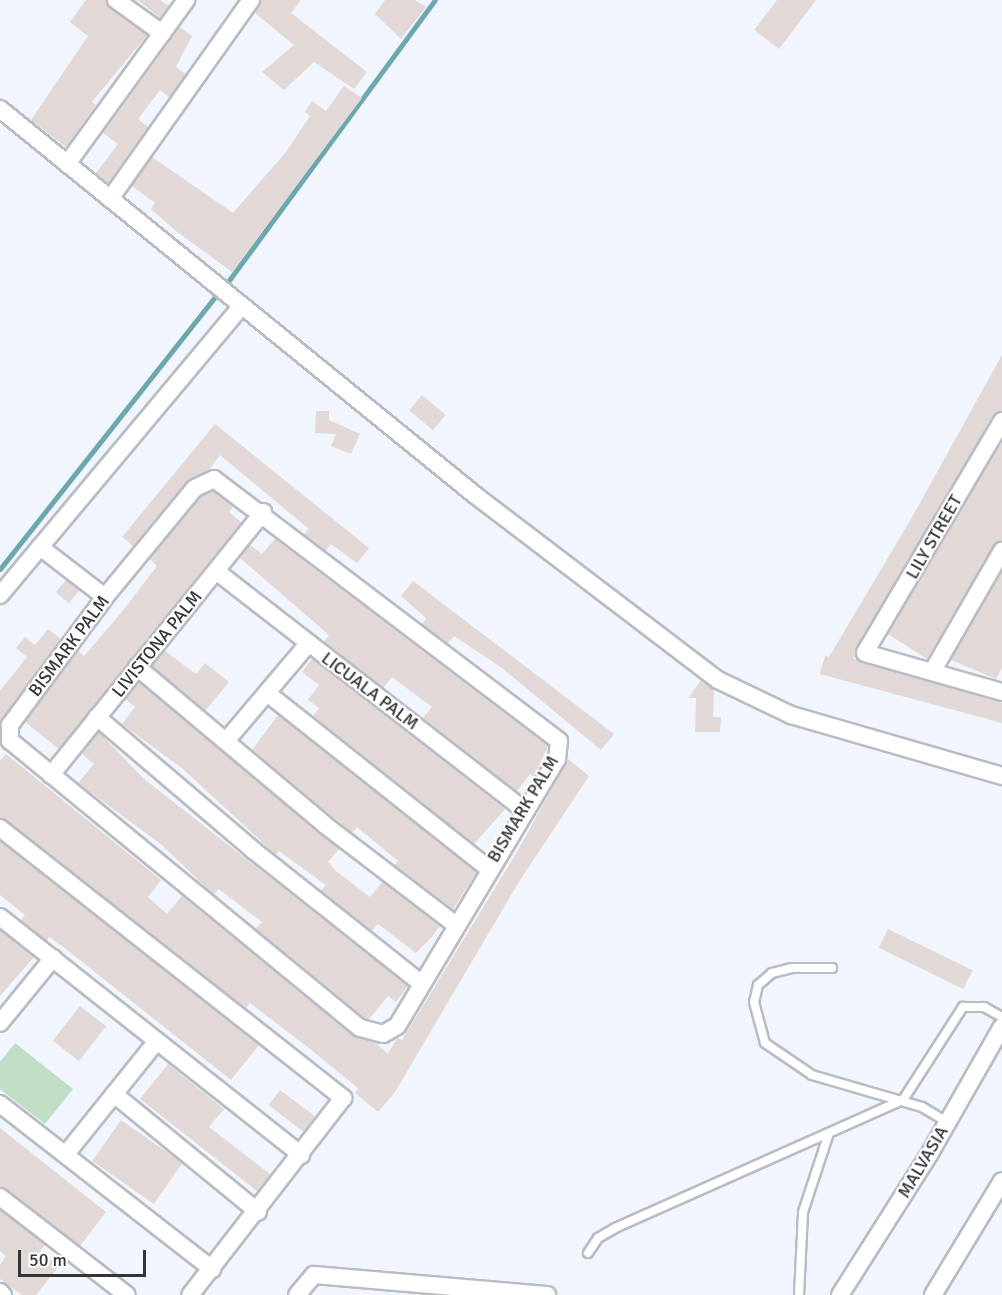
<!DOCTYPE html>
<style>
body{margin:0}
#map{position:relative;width:1002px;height:1295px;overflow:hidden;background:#f1f5fd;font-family:Signika,sans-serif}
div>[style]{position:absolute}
.green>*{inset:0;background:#bfdec5}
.stream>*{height:5px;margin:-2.5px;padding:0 2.5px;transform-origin:2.5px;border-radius:2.5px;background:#6da8af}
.building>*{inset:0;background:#e2d8d6;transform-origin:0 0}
.roads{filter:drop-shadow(2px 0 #b9bcc4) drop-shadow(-2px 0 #b9bcc4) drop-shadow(0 2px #b9bcc4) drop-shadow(0 -2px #b9bcc4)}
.lane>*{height:8px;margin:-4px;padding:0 4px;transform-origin:4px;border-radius:4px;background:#fff}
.street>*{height:16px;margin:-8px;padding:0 8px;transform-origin:8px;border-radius:8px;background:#fff}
span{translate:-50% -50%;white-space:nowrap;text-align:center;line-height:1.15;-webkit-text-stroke:4.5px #fff;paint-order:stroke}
.street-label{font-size:18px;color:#333437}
.scale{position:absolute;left:18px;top:1250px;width:128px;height:27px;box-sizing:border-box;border:3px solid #333437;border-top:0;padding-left:8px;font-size:18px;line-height:21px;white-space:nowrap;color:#333437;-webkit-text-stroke:4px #fff;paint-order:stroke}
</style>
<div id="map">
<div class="green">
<i style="clip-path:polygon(15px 1043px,73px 1089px,45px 1124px,0 1089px,0 1062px)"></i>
</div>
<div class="stream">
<i style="left:227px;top:283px;width:351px;rotate:-53.7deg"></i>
<i style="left:0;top:569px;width:345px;rotate:-51.7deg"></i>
</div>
<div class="building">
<i style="clip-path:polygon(86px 0,106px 0,110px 9px,147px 35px,92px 102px,96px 105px,66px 147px,31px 120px,88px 36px,70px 22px)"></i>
<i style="clip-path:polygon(138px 0,160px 0,169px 6px,160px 18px)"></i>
<i style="clip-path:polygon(261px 0,301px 0,291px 13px,367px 72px,354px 89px,314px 62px,284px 90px,262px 72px,294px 45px,255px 13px)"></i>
<i style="clip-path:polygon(385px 0,415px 0,426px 7px,401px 39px,375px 14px)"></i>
<i style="clip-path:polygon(777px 0,816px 0,779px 49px,754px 30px)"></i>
<i style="clip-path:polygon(180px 27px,192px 36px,176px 67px,186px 74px,169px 97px,160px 90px,138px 119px,148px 127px,108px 183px,96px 173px,118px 144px,103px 133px)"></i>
<i style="clip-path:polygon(344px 86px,362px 98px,232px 272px,176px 231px,151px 209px,155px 203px,132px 186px,152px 157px,233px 213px,286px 152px,310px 116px,305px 112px,312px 101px,326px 111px)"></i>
<i style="clip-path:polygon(1002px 355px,1002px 411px,993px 416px,856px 648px,854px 659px,1002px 703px,1002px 723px,820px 674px,825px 656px,829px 657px,911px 519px)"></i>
<i style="left:422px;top:395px;width:31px;height:20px;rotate:40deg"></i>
<i style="clip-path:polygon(316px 411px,329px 411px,329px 420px,360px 434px,351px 454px,331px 446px,336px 434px,315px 433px)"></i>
<i style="clip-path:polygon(215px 424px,369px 548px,357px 563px,331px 544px,326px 551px,304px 534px,309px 529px,220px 455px,209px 470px,187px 481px,133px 546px,122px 537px)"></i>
<i style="clip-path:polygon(1002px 442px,1002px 541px,993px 546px,927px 659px,888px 634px)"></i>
<i style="clip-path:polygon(213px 491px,233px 507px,229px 512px,241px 522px,59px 749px,25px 722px,78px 651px,84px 656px,121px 613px,157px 566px,150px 559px,202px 496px)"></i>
<i style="clip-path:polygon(275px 539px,548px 746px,534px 777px,530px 774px,517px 791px,423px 718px,432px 707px,392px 677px,383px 688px,324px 642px,329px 635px,240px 558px,250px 545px,262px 554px)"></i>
<i style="clip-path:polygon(1002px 572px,1002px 668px,996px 679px,951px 660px)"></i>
<i style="left:66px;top:580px;width:17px;height:16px;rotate:40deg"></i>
<i style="clip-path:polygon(413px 581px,614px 734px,601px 750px,502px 668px,454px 636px,448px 643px,422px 624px,426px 618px,401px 596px)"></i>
<i style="clip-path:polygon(48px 629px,61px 639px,0 723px,0 691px,27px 657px,16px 648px,25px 637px,35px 645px)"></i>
<i style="clip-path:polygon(165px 651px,196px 674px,205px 663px,229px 682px,205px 711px,152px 666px)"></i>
<i style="clip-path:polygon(312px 659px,505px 809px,474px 844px,313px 716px,319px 708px,308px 700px,319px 685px,302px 672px)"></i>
<i style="clip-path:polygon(701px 680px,714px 690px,713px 717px,721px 717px,720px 732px,695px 732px,696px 698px,688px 698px)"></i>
<i style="clip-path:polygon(139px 682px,339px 849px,328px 862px,337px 872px,370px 897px,382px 882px,440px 926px,431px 938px,416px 953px,378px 924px,372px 931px,321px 891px,326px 885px,279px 851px,276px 855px,183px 769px,122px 724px,135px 707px,125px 699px)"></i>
<i style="clip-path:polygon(278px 715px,477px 872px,453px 909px,395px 865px,398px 861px,357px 827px,352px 833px,252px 750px)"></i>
<i style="clip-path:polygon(99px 732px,143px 778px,408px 986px,396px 1002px,388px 996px,369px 1019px,365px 1018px,256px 929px,262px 922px,219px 889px,214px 895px,162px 845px,78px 783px,94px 764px,82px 754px)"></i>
<i style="clip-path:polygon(6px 754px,161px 880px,148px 897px,167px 914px,182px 896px,353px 1036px,376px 1043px,388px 1054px,397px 1038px,402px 1040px,517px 852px,568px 759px,589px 776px,520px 880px,395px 1092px,378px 1112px,355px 1093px,358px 1088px,310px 1049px,250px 1003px,246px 1008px,0 818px,0 761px)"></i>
<i style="clip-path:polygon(0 841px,259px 1045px,231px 1080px,62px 946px,49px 937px,47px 941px,21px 920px,25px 915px,0 895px)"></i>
<i style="left:888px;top:929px;width:94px;height:21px;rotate:26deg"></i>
<i style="clip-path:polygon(0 930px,34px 957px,0 996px)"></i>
<i style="left:80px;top:1006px;width:33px;height:44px;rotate:38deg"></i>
<i style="clip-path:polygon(168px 1064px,224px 1109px,209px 1127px,270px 1174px,257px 1191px,140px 1099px)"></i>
<i style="left:280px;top:1090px;width:44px;height:19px;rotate:37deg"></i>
<i style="left:121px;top:1120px;width:75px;height:50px;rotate:35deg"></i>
<i style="clip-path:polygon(0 1128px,106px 1212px,80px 1246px,0 1187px)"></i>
<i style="clip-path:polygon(0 1210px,45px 1245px,40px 1252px,59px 1266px,36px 1295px,22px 1295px,0 1279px,0 1265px,6px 1256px,0 1251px)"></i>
</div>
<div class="roads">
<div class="lane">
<i style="left:832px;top:968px;width:40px;rotate:180deg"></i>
<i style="left:792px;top:968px;width:21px;rotate:166deg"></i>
<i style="left:772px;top:973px;width:18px;rotate:139deg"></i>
<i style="left:758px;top:985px;width:17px;rotate:103deg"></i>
<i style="left:754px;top:1002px;width:42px;rotate:75deg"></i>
<i style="left:765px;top:1043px;width:57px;rotate:34.2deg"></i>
<i style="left:812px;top:1075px;width:115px;rotate:16.2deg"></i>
<i style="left:922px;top:1107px;width:29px;rotate:31deg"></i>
<i style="left:588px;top:1253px;width:18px;rotate:-56deg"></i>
<i style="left:598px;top:1238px;width:20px;rotate:-30deg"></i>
<i style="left:615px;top:1228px;width:315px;rotate:-24deg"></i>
<i style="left:903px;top:1100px;width:111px;rotate:-57.2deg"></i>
<i style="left:963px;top:1007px;width:21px"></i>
<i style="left:984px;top:1007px;width:21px;rotate:29deg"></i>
<i style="left:799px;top:1295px;width:83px;rotate:-87.2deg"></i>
<i style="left:803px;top:1212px;width:83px;rotate:-71.8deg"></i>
</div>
<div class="street">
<i style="left:116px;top:0;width:57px;rotate:35.7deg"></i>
<i style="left:0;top:109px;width:612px;rotate:39.1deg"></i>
<i style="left:475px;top:495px;width:305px;rotate:37.3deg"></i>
<i style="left:718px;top:680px;width:81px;rotate:25.6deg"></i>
<i style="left:791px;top:715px;width:220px;rotate:16.1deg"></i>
<i style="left:67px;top:164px;width:203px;rotate:-54deg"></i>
<i style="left:110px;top:199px;width:244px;rotate:-54.7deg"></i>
<i style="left:1002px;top:421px;width:269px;rotate:120.6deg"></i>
<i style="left:865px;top:653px;width:142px;rotate:15.9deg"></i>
<i style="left:214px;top:479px;width:433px;rotate:37.2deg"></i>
<i style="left:559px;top:741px;width:18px;rotate:96deg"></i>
<i style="left:557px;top:759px;width:311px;rotate:120.9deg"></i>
<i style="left:397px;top:1026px;width:16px;rotate:150deg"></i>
<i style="left:383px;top:1034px;width:24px;rotate:-165deg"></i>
<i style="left:360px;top:1028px;width:453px;rotate:-140.6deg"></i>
<i style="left:10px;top:741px;width:16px;rotate:-90deg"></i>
<i style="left:10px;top:725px;width:159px;rotate:-53.4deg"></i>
<i style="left:105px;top:597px;width:141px;rotate:-50.5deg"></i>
<i style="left:195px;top:488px;width:21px;rotate:-25deg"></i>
<i style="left:40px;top:547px;width:82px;rotate:37.6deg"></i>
<i style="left:216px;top:571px;width:390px;rotate:37.8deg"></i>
<i style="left:0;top:595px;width:376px;rotate:-50.1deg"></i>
<i style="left:137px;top:667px;width:246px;rotate:40deg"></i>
<i style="left:325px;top:825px;width:165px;rotate:37.4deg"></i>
<i style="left:932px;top:672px;width:140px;rotate:-60deg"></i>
<i style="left:267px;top:693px;width:282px;rotate:38.4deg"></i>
<i style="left:97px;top:717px;width:205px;rotate:40.4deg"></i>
<i style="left:253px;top:850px;width:214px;rotate:38.4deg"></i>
<i style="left:226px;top:741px;width:127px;rotate:-49.8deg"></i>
<i style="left:51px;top:775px;width:338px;rotate:-51.1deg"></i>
<i style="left:0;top:828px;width:437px;rotate:38.2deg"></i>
<i style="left:343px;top:1098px;width:249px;rotate:127.8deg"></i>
<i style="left:0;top:917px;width:384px;rotate:38.3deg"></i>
<i style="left:0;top:1023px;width:84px;rotate:-50.8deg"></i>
<i style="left:114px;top:1094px;width:186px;rotate:39.3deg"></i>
<i style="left:0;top:1104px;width:269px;rotate:37.9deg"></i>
<i style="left:66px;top:1154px;width:145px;rotate:-51.2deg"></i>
<i style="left:0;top:1197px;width:160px;rotate:37.7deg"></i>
<i style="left:0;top:1292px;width:4px;rotate:45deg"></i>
<i style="left:297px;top:1295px;width:26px;rotate:-50deg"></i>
<i style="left:314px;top:1275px;width:234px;rotate:4.9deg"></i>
<i style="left:840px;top:1295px;width:168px;rotate:-57.6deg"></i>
<i style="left:930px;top:1153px;width:145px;rotate:-60.3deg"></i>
<i style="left:933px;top:1295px;width:133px;rotate:-58.8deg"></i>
</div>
</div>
<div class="street-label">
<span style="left:934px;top:537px;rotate:-60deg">LILY STREET</span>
<span style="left:157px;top:644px;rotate:-51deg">LIVISTONA PALM</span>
<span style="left:69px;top:646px;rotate:-53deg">BISMARK PALM</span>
<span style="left:370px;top:691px;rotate:37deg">LICUALA PALM</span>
<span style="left:523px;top:809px;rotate:-59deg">BISMARK PALM</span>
<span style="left:923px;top:1162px;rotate:-59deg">MALVASIA</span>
</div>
<div class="scale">50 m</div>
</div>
